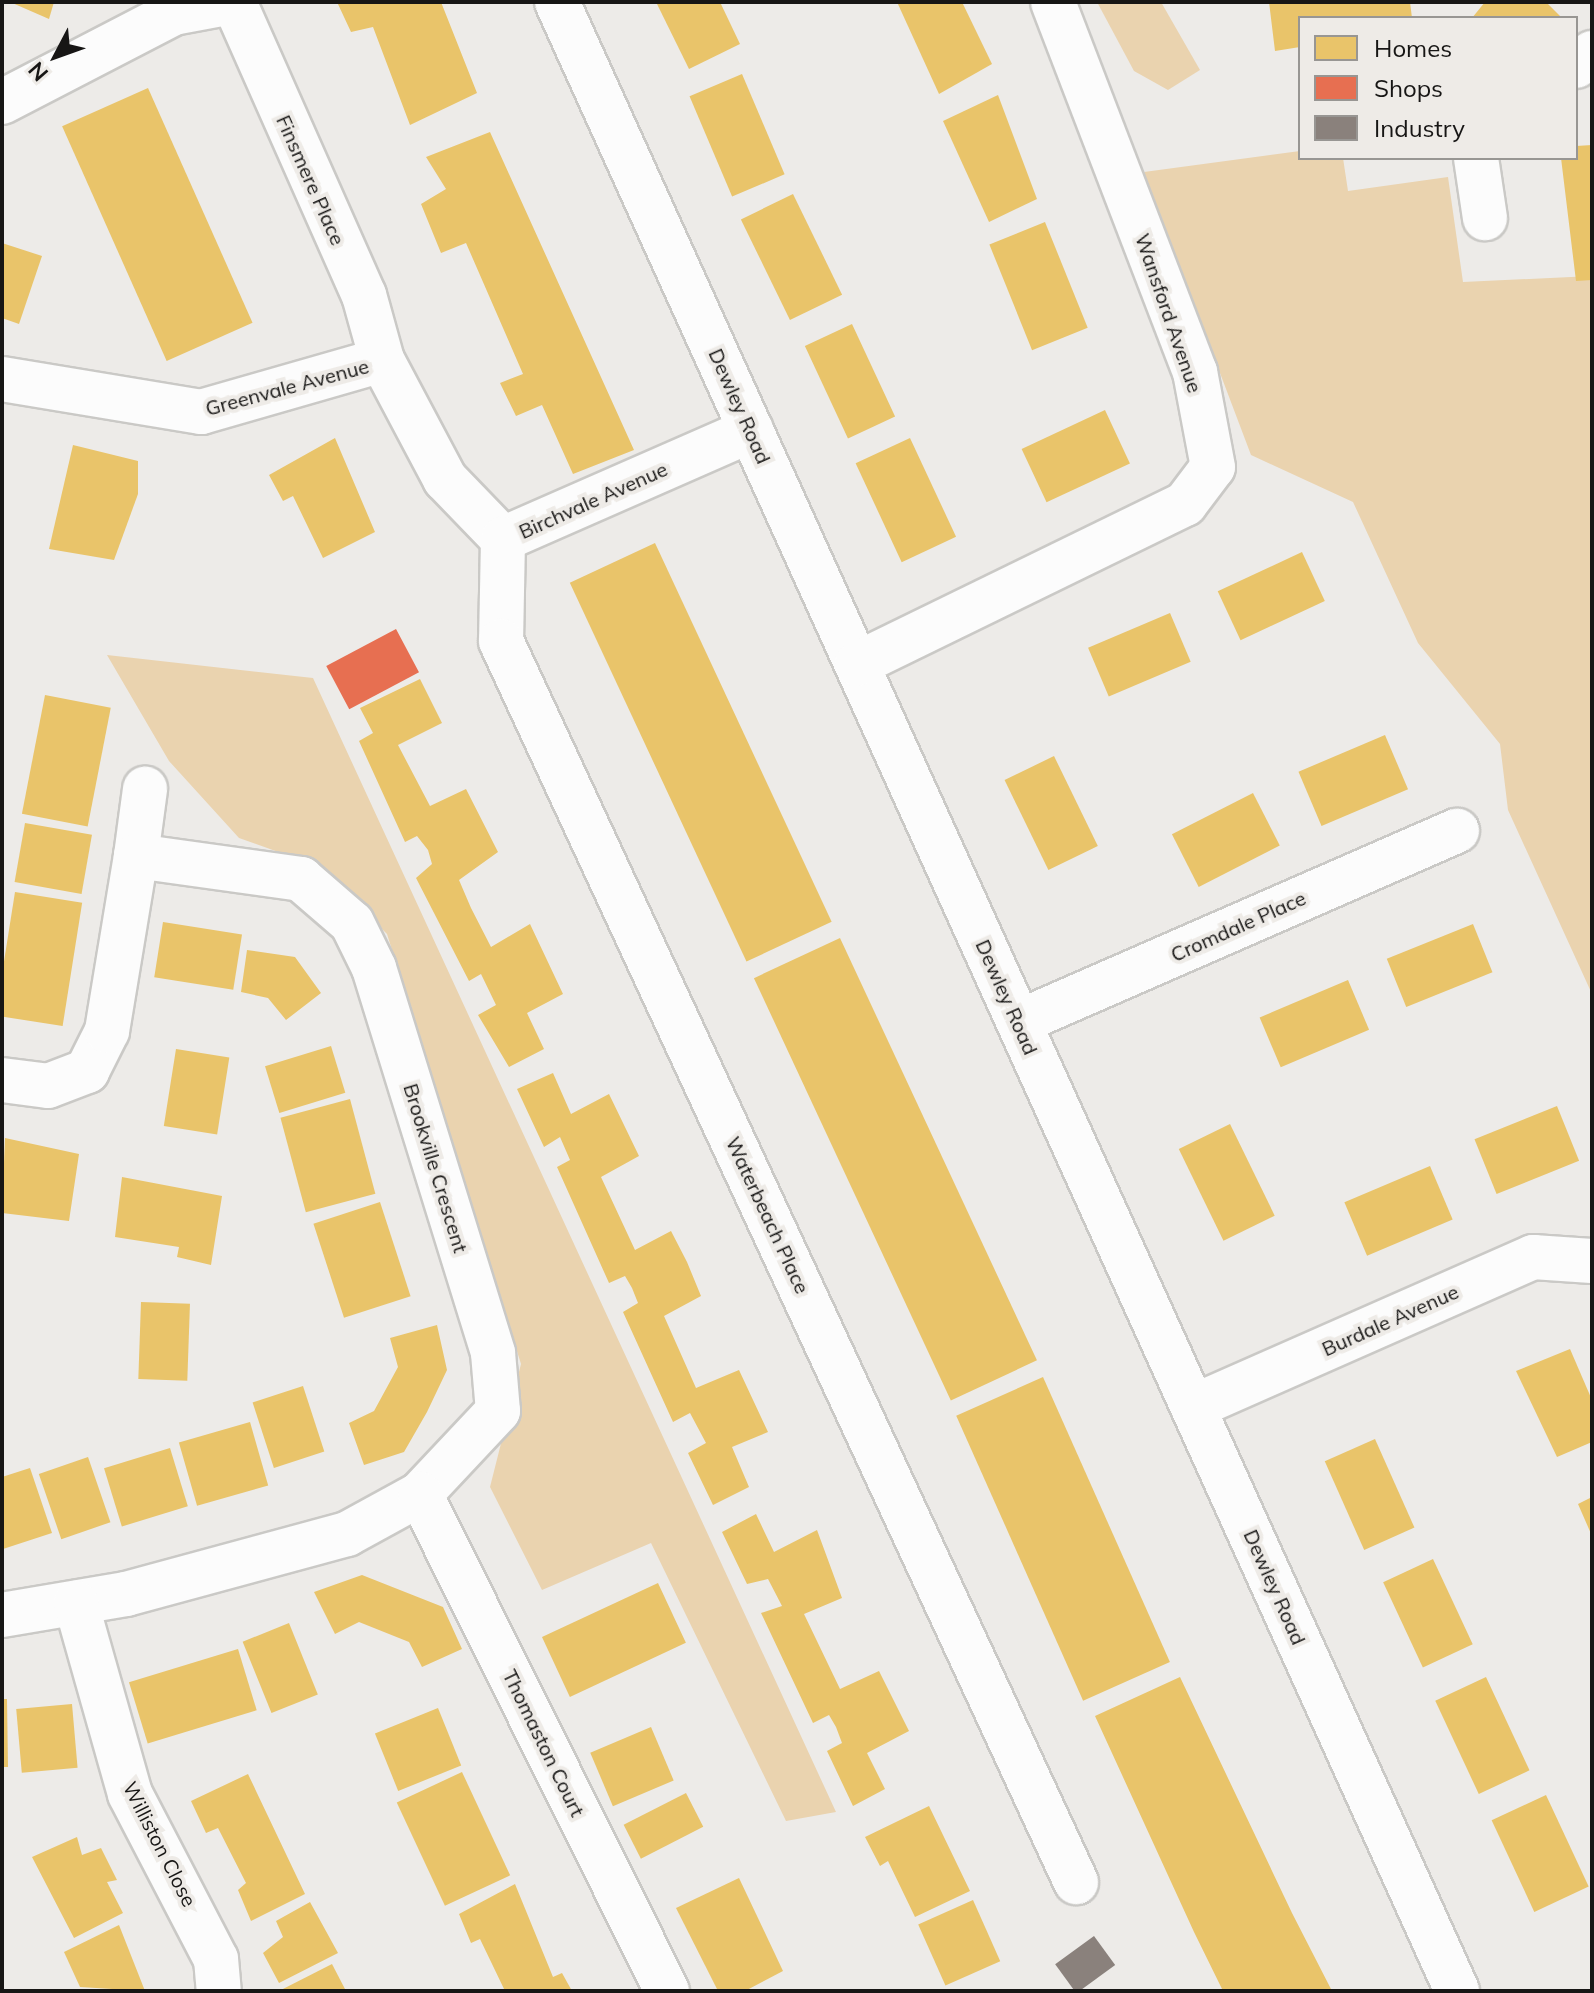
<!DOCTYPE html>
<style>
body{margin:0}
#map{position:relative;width:1594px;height:1993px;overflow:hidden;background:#edebe8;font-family:Mulish,sans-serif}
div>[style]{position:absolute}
.green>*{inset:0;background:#ead3af}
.homes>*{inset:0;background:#e9c46a;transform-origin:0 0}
.shops>*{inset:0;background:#e76f51;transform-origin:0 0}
.industry>*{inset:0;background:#8a817c;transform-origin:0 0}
.roads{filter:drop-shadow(2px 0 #cac9c6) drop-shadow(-2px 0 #cac9c6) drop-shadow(0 2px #cac9c6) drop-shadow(0 -2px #cac9c6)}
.minor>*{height:44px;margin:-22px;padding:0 22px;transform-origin:22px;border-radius:22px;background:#fcfcfc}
span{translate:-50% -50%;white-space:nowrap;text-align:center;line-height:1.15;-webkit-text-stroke:8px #eeebe7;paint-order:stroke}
.street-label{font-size:20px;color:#171615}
.frame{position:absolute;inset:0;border:4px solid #171615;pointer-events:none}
.legend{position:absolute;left:1298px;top:16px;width:280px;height:144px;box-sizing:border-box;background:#eeebe7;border:2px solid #989693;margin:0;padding:10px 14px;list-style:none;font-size:24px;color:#171615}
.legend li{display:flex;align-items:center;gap:16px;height:40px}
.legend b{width:40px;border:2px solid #989693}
.north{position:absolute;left:16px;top:16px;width:80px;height:80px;-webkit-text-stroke:6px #eeebe7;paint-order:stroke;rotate:229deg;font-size:22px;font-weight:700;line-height:32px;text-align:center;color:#171615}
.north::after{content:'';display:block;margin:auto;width:28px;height:36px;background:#171615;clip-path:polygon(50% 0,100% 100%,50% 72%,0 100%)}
</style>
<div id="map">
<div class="green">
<i style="clip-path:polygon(1097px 2px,1161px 2px,1200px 70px,1168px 90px,1134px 71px)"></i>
<i style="clip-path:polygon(1300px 151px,1300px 158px,1343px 158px,1348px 191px,1448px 177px,1463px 282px,1592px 276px,1592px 994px,1508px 810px,1500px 744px,1418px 643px,1353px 502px,1251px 455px,1144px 172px)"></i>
<i style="clip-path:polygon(107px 655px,313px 678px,836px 1812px,786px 1821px,651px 1543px,542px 1590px,490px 1487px,521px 1364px,387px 934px,320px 867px,239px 838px,169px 761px)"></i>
</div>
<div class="homes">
<i style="clip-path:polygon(10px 2px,54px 2px,49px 19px)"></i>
<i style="clip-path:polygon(337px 2px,441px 2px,477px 93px,410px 125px,373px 27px,351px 32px)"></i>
<i style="clip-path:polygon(656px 2px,720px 2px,740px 44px,689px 69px)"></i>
<i style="clip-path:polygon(897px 2px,962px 2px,992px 64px,939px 94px)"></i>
<i style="clip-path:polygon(1269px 2px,1410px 2px,1412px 18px,1300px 18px,1300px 47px,1275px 51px)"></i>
<i style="clip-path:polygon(1485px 2px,1546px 2px,1560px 16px,1472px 18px)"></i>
<i style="left:742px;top:74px;width:109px;height:57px;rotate:67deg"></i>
<i style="left:148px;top:88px;width:257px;height:94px;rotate:66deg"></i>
<i style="clip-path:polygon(998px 95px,1037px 199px,989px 222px,943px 121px)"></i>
<i style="clip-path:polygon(490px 132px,634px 450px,573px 474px,542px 405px,516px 416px,500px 383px,523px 374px,466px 243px,441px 253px,421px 204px,446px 189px,426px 157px)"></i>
<i style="clip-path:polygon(1592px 145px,1592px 280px,1576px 281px,1561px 158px,1576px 158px,1576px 146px)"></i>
<i style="left:793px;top:194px;width:112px;height:58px;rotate:64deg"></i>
<i style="left:1045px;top:222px;width:114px;height:60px;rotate:68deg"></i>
<i style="clip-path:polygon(2px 243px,42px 256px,19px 324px,2px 318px)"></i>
<i style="left:852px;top:324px;width:102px;height:52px;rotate:65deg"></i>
<i style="left:1105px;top:410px;width:59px;height:92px;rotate:65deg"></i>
<i style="clip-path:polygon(335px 438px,375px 532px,323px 558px,293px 496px,283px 501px,269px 475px)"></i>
<i style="left:910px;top:438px;width:109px;height:60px;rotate:65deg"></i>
<i style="clip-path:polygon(73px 445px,138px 461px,138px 494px,114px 560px,49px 549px)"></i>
<i style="left:655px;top:543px;width:418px;height:94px;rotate:65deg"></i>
<i style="left:1302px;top:552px;width:54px;height:93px;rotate:65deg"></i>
<i style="left:1170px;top:613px;width:53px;height:89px;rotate:67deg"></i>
<i style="clip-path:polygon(420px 679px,442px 723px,398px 745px,430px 806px,466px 789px,498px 852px,459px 880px,471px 908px,491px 947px,530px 924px,563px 994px,527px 1013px,544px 1049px,509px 1067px,478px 1015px,496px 1005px,481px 974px,469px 981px,416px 878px,432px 864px,428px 850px,417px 836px,405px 842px,359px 741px,373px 733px,360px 708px)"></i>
<i style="left:45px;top:695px;width:67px;height:121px;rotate:11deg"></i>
<i style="left:1385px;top:735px;width:59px;height:94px;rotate:67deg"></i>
<i style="left:1054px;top:756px;width:100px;height:55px;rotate:64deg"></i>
<i style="left:1253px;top:793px;width:59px;height:91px;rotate:63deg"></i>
<i style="left:25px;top:823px;width:68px;height:60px;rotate:10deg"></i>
<i style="left:15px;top:892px;width:68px;height:125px;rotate:9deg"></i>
<i style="left:163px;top:922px;width:80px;height:56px;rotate:9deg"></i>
<i style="left:1473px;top:924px;width:52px;height:93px;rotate:68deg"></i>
<i style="left:840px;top:938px;width:466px;height:95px;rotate:65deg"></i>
<i style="clip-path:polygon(247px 950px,295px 957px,321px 993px,286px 1020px,268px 998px,241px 992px)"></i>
<i style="left:1348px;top:980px;width:54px;height:96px;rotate:67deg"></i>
<i style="left:331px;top:1046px;width:49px;height:69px;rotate:73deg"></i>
<i style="left:176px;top:1049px;width:54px;height:78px;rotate:9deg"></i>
<i style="clip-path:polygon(553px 1073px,571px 1114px,609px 1094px,639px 1156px,601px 1177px,635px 1250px,671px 1231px,687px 1262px,701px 1296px,664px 1316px,696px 1388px,739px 1370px,768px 1432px,732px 1447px,749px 1487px,713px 1505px,688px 1453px,706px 1443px,690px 1413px,673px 1422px,623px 1312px,638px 1303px,632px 1288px,625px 1276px,609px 1283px,557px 1167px,570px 1160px,560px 1137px,544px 1147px,517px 1089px)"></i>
<i style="left:350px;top:1099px;width:98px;height:72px;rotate:75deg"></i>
<i style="left:1557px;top:1106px;width:59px;height:89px;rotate:68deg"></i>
<i style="left:1230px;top:1124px;width:102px;height:57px;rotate:64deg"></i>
<i style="clip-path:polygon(5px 1138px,79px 1154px,69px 1221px,2px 1213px)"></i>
<i style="left:1430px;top:1166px;width:58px;height:93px;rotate:67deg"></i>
<i style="clip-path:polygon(122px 1177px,222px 1196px,211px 1265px,177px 1257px,179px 1247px,115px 1237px)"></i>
<i style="left:380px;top:1202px;width:99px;height:70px;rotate:72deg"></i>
<i style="left:141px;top:1302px;width:49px;height:77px;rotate:2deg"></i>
<i style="clip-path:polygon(437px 1325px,447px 1370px,427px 1412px,404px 1452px,364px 1465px,349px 1423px,374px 1411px,398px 1367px,390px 1338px)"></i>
<i style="clip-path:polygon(1570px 1349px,1592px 1400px,1592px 1442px,1557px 1457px,1516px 1371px)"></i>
<i style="left:1043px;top:1377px;width:312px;height:95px;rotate:66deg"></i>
<i style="left:303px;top:1386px;width:69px;height:53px;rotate:72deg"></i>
<i style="left:250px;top:1422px;width:66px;height:74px;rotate:74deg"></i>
<i style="left:1375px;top:1439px;width:97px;height:55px;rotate:66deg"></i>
<i style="left:170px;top:1448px;width:61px;height:69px;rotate:73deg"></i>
<i style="left:88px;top:1457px;width:69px;height:52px;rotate:71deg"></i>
<i style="clip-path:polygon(30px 1468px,52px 1533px,3px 1549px,2px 1477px)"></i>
<i style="clip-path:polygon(1592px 1497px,1592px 1536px,1578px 1504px)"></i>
<i style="clip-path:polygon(756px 1514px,774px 1552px,817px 1530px,842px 1598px,804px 1614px,840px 1689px,879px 1671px,909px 1731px,867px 1753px,885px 1789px,853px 1806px,827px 1751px,842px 1743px,836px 1727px,829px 1715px,813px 1723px,761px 1613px,782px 1606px,768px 1579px,747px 1584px,722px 1532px)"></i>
<i style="left:1433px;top:1559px;width:94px;height:55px;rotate:65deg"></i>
<i style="clip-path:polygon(362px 1575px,443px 1607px,462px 1649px,422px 1667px,409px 1642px,359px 1622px,335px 1634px,314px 1592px)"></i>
<i style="left:658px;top:1583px;width:66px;height:128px;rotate:65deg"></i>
<i style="left:289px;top:1623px;width:77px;height:50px;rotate:68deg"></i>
<i style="left:238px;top:1649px;width:64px;height:114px;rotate:73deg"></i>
<i style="clip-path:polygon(1180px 1677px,1292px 1913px,1332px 1991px,1223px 1991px,1194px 1932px,1095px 1716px)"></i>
<i style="left:1486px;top:1677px;width:103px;height:56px;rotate:65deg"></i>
<i style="clip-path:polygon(2px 1699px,7px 1699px,8px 1767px,2px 1767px)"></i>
<i style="left:72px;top:1704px;width:64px;height:56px;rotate:85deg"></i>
<i style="left:438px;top:1708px;width:62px;height:68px;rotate:68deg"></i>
<i style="left:651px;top:1727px;width:58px;height:66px;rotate:67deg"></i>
<i style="left:462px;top:1772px;width:114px;height:72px;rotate:65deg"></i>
<i style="clip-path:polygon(248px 1774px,305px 1894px,251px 1921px,238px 1890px,246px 1883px,218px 1828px,206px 1833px,191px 1801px)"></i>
<i style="left:686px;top:1793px;width:38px;height:70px;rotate:63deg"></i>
<i style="left:1546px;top:1795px;width:101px;height:60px;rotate:65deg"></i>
<i style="clip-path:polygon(929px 1806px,970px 1891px,915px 1917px,888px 1861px,880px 1866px,865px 1837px)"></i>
<i style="clip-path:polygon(77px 1837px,82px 1855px,101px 1848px,117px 1880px,107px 1882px,123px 1913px,74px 1938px,32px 1857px)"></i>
<i style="clip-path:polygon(739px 1878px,783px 1971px,745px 1991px,718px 1991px,676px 1908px)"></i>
<i style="clip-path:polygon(515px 1884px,553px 1977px,562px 1973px,572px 1991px,505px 1991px,480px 1939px,471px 1943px,459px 1914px)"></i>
<i style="left:973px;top:1900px;width:67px;height:60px;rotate:66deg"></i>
<i style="clip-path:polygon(310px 1902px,338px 1953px,279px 1983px,263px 1953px,283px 1937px,276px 1921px)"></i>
<i style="clip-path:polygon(119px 1925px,145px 1991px,80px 1987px,64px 1952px)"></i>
<i style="clip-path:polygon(332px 1964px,346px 1991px,279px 1991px)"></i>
</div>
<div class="shops">
<i style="left:396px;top:629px;width:49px;height:79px;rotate:62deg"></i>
</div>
<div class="industry">
<i style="left:1094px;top:1936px;width:36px;height:48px;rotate:54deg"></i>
</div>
<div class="roads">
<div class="minor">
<i style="left:234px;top:2px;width:321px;rotate:66.1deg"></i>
<i style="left:364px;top:295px;width:67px;rotate:74.5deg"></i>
<i style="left:382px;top:360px;width:135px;rotate:62.1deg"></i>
<i style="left:445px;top:479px;width:83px;rotate:46deg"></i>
<i style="left:503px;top:539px;width:271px;rotate:-23.7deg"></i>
<i style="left:557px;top:2px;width:2183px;rotate:65.65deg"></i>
<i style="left:1576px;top:66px;width:21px;rotate:-39deg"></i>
<i style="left:2px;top:102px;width:194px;rotate:-27.4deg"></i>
<i style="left:174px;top:13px;width:60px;rotate:-10.6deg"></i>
<i style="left:1476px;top:158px;width:61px;rotate:81.5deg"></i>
<i style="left:2px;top:379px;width:202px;rotate:9.4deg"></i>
<i style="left:201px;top:412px;width:188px;rotate:-16deg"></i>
<i style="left:503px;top:539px;width:102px;rotate:91.1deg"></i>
<i style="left:501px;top:641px;width:1368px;rotate:65.14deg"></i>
<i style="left:857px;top:664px;width:365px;rotate:-26deg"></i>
<i style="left:1185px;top:504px;width:46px;rotate:-52.9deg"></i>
<i style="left:1213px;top:467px;width:97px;rotate:-100.7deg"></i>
<i style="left:1195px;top:372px;width:396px;rotate:-111deg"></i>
<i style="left:136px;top:856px;width:68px;rotate:-82.3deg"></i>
<i style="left:1019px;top:1022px;width:478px;rotate:-23.6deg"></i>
<i style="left:2px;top:1080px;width:46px;rotate:7.4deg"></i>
<i style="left:48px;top:1086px;width:42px;rotate:-21deg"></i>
<i style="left:87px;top:1071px;width:45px;rotate:-63.4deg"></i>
<i style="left:107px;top:1031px;width:177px;rotate:-80.6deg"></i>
<i style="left:136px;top:856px;width:167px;rotate:7.9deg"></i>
<i style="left:301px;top:879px;width:67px;rotate:40.8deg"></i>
<i style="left:352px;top:923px;width:50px;rotate:63.9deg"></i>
<i style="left:374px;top:968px;width:403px;rotate:72.8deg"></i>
<i style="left:493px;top:1353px;width:58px;rotate:85.1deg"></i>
<i style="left:498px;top:1411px;width:114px;rotate:133.2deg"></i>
<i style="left:420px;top:1494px;width:83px;rotate:151.3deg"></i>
<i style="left:347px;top:1534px;width:229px;rotate:164.8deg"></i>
<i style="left:126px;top:1594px;width:126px;rotate:170.4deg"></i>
<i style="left:1193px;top:1407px;width:372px;rotate:-23.8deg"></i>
<i style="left:1533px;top:1257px;width:59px;rotate:3.9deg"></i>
<i style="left:420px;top:1494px;width:555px;rotate:63.57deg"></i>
<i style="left:76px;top:1603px;width:198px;rotate:74.2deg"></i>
<i style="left:130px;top:1794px;width:186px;rotate:62.5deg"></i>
<i style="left:216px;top:1959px;width:32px;rotate:85deg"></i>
</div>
</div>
<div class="street-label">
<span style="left:311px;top:180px;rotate:66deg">Finsmere Place</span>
<span style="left:1169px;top:313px;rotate:71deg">Wansford Avenue</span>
<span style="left:287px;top:387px;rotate:-15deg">Greenvale Avenue</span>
<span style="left:740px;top:406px;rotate:66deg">Dewley Road</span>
<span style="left:593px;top:500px;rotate:-24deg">Birchvale Avenue</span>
<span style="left:1238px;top:926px;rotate:-24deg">Cromdale Place</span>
<span style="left:1007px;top:997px;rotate:66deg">Dewley Road</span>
<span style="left:436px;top:1168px;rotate:73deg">Brookville Crescent</span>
<span style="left:768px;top:1215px;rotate:65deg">Waterbeach Place</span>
<span style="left:1390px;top:1320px;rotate:-24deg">Burdale Avenue</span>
<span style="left:1275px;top:1587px;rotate:66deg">Dewley Road</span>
<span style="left:544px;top:1743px;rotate:64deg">Thomaston Court</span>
<span style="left:160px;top:1844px;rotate:63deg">Williston Close</span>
</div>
<div class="frame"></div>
<ul class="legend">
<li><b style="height:22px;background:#e9c46a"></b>Homes</li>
<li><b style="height:22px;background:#e76f51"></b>Shops</li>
<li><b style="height:22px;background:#8a817c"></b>Industry</li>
</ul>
<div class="north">N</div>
</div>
